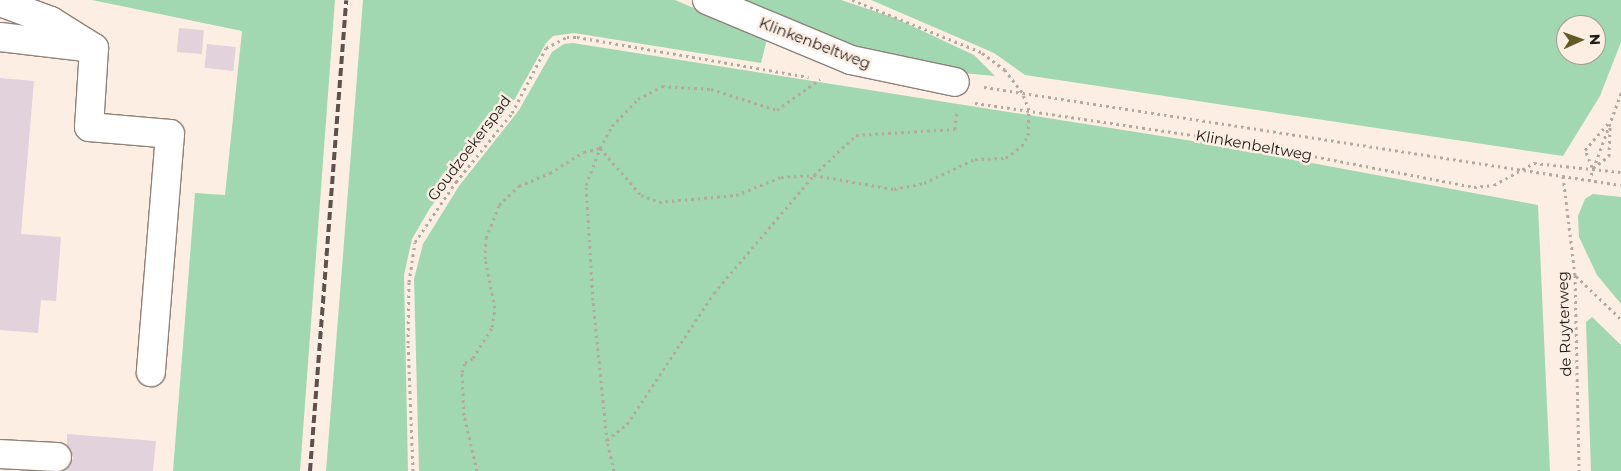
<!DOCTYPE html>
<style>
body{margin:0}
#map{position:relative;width:1621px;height:471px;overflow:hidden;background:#fdeee4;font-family:Montserrat,sans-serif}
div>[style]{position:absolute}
.green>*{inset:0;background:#a1d7b1}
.building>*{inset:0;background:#e1d2dc;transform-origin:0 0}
.path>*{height:3px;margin-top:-1.5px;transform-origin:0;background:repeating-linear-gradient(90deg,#b4a8a0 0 2.5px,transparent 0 6.5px)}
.roads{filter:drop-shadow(1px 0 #8f8178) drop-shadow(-1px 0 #8f8178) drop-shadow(0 1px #8f8178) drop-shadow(0 -1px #8f8178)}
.minor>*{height:28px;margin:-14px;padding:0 14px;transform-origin:14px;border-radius:14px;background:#fff}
.rail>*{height:4px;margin-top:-2px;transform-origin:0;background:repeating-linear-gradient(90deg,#5b534d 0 8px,transparent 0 12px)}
span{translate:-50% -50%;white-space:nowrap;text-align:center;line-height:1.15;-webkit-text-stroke:5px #fdeee4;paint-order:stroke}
.street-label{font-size:15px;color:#201b17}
.north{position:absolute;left:1556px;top:15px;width:50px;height:50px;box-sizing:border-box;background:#fdeee4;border:1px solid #a59a92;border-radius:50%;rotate:88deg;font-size:14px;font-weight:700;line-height:20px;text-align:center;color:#201b17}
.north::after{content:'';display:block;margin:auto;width:18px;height:22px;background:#605b27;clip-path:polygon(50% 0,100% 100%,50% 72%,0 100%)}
</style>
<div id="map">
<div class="green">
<i style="clip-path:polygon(92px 0,335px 0,300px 471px,173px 471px,195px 193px,225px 195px,242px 31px)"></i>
<i style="clip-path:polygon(363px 0,675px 0,767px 39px,761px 63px,574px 33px,553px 36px,546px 43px,512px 104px,430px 208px,412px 239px,404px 275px,408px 471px,326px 471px)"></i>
<i style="clip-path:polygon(736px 0,841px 0,895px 18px,974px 55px,995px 76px,951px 72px,883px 58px)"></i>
<i style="clip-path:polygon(evenodd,871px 0,1621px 0,1621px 42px,1600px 96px,1563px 156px,1025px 75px,994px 53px,871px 0,1566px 25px,1596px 25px,1596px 55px,1566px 55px,1566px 25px)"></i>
<i style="clip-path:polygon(573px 43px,1199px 142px,1538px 205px,1550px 471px,419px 471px,414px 279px,423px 244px,459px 186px,519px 110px,552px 52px,564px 44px)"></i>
<i style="clip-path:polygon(1593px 194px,1621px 197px,1621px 304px,1597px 275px,1579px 237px,1578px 216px,1585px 199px)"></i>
<i style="clip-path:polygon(1592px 317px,1621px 345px,1621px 471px,1591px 471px,1586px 322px)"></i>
</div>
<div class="building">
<i style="left:179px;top:28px;width:25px;height:24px;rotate:5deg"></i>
<i style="left:207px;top:44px;width:29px;height:24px;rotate:6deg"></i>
<i style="clip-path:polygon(0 78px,34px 81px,21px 234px,61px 237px,56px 301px,41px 300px,38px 333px,0 330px)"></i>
<i style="clip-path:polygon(67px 434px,156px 441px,153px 471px,65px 471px,73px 458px,67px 445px)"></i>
</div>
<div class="path">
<i style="left:984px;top:87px;width:644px;rotate:8.75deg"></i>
<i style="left:975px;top:103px;width:279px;rotate:8.4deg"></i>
<i style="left:1251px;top:144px;width:227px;rotate:10.9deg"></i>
<i style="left:1474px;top:187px;width:20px;rotate:-6deg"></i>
<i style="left:1494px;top:185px;width:46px;rotate:-28.8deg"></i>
<i style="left:1534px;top:163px;width:87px;rotate:5.9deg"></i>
<i style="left:600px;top:148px;width:62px;rotate:48.9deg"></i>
<i style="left:641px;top:195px;width:19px;rotate:21deg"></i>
<i style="left:659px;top:202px;width:77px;rotate:-5.2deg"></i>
<i style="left:736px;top:195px;width:48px;rotate:-21.8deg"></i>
<i style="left:781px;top:177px;width:33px;rotate:-3deg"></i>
<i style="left:814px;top:175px;width:81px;rotate:9.9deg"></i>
<i style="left:894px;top:189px;width:31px;rotate:-11deg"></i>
<i style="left:924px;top:183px;width:56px;rotate:-25.2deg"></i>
<i style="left:975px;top:159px;width:31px;rotate:-2deg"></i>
<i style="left:1006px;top:158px;width:20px;rotate:-37deg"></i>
<i style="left:1022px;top:146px;width:13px;rotate:-61deg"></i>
<i style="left:1028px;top:135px;width:25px;rotate:-88deg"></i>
<i style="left:1029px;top:110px;width:19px;rotate:-111deg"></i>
<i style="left:1022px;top:92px;width:28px;rotate:-128deg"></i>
<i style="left:1005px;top:70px;width:30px;rotate:-143deg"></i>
<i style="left:981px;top:52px;width:139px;rotate:-158deg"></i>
<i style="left:1592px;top:167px;width:18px;rotate:-112deg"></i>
<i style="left:1585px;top:150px;width:35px;rotate:-49deg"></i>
<i style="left:1593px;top:168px;width:20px;rotate:-37deg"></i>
<i style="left:1609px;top:156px;width:32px;rotate:-88deg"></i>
<i style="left:1563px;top:176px;width:100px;rotate:83.1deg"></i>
<i style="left:1575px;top:275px;width:196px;rotate:88.8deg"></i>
<i style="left:1589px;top:181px;width:94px;rotate:-70deg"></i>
<i style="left:1576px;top:276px;width:62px;rotate:43.7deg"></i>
<i style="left:607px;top:440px;width:26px;rotate:-39deg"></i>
<i style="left:627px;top:424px;width:157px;rotate:-56.4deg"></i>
<i style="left:714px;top:293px;width:155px;rotate:-49.7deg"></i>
<i style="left:814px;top:175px;width:58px;rotate:-43.6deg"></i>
<i style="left:856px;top:135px;width:99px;rotate:-3.5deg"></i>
<i style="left:955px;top:129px;width:19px;rotate:-84deg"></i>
<i style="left:413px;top:471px;width:128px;rotate:-92.2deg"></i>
<i style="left:408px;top:343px;width:61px;rotate:-89.1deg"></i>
<i style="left:409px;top:282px;width:40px;rotate:-81.5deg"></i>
<i style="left:415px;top:242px;width:73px;rotate:-55.7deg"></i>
<i style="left:456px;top:182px;width:89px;rotate:-50.9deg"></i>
<i style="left:512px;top:113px;width:73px;rotate:-62.4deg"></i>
<i style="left:546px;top:48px;width:24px;rotate:-28deg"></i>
<i style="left:567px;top:37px;width:10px"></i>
<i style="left:577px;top:37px;width:235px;rotate:9.8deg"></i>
<i style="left:477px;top:471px;width:57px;rotate:-103.1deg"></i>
<i style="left:464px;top:415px;width:43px;rotate:-92.7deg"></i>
<i style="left:462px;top:372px;width:9px;rotate:-72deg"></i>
<i style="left:465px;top:363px;width:9px;rotate:-32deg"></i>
<i style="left:473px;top:358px;width:36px;rotate:-58deg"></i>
<i style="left:492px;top:327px;width:19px;rotate:-81deg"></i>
<i style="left:495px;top:308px;width:50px;rotate:-101.5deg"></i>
<i style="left:485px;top:259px;width:21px;rotate:-87deg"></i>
<i style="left:486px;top:238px;width:35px;rotate:-68deg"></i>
<i style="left:499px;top:205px;width:28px;rotate:-44deg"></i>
<i style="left:519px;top:186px;width:34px;rotate:-23deg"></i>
<i style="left:550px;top:173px;width:40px;rotate:-32deg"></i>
<i style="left:584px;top:152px;width:16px;rotate:-14deg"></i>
<i style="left:614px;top:471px;width:31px;rotate:-103deg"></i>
<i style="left:607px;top:441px;width:142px;rotate:-95.7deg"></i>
<i style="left:593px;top:300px;width:115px;rotate:-93.5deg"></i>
<i style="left:586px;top:185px;width:40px;rotate:-69deg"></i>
<i style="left:600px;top:148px;width:25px;rotate:-61deg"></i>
<i style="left:612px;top:126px;width:37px;rotate:-46deg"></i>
<i style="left:638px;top:99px;width:27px;rotate:-28deg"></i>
<i style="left:662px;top:86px;width:49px;rotate:3.5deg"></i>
<i style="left:711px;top:89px;width:69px;rotate:17.7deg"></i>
<i style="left:777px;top:110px;width:53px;rotate:-35.8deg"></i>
</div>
<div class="roads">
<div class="minor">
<i style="left:707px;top:0;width:156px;rotate:22.6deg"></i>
<i style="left:851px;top:60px;width:106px;rotate:11.9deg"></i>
<i style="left:0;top:2px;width:54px;rotate:20.4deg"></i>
<i style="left:51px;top:21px;width:51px;rotate:32.1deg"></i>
<i style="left:0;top:37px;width:86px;rotate:6.7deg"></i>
<i style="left:94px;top:48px;width:79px;rotate:93.6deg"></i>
<i style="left:89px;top:127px;width:81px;rotate:4.9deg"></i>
<i style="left:170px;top:134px;width:239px;rotate:94.6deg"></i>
<i style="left:0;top:454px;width:57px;rotate:3deg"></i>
</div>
</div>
<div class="rail">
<i style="left:310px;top:471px;width:472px;rotate:-85.6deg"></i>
</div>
<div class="street-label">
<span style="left:815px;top:43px;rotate:21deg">Klinkenbeltweg</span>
<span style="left:1254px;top:145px;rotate:10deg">Klinkenbeltweg</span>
<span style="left:469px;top:148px;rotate:-53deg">Goudzoekerspad</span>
<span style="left:1564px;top:324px;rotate:-92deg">de Ruyterweg</span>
</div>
<div class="north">N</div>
</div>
